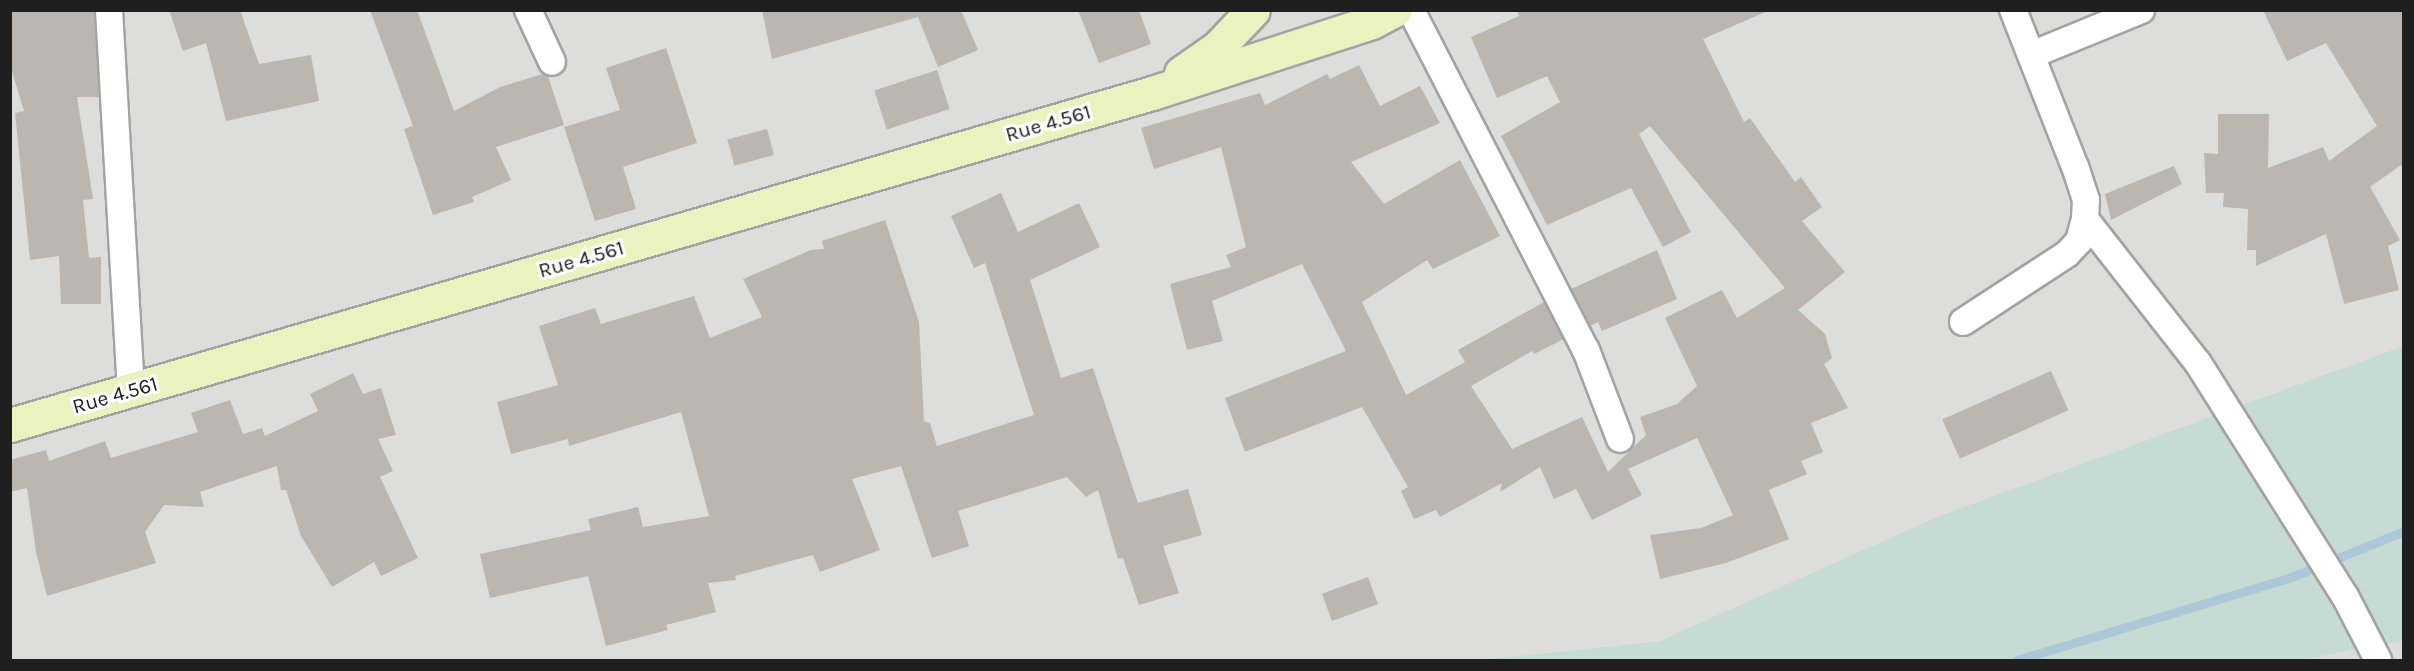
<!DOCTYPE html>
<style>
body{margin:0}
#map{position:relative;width:2414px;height:671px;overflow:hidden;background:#efede7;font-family:Karla,sans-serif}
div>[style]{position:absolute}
.residential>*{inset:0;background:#dddddc}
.wetland>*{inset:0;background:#c5dbd4}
.stream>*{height:9px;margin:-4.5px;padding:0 4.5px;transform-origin:4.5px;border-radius:4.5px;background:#acc8d8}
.building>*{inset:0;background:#bcb6b0;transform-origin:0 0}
.roads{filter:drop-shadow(2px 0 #a3a3a3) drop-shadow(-2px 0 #a3a3a3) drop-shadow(0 2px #a3a3a3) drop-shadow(0 -2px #a3a3a3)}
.minor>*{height:26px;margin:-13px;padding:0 13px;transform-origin:13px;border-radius:13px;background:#fff}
.secondary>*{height:33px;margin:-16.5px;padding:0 16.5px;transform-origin:16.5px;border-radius:16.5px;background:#eaf3c0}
span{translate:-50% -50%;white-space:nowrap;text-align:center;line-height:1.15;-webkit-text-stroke:6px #fff;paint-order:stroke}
.street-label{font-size:21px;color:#1f1f1f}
.frame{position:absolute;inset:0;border:12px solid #1f1f1f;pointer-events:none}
</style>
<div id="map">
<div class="residential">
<i style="clip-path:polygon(10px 11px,2403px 11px,2403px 346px,1939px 516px,1659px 641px,1478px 660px,11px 660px)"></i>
<i style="clip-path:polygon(2403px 641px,2403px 660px,2301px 660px)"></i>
</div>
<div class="wetland">
<i style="clip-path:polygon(2403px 346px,2403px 641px,2301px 660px,1478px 660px,1659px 641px,1939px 516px)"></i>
</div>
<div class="stream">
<i style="left:2017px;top:660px;width:284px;rotate:-16.8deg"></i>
<i style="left:2289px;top:578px;width:124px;rotate:-22.2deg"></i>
</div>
<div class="building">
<i style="clip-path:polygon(10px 10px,94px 10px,99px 97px,77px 97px,93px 199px,83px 200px,89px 258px,101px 257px,101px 304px,61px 304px,59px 256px,30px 260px,15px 113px,24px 111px,10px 65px)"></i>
<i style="clip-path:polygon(169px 10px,240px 10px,259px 64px,311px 55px,319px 101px,226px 121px,206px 43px,183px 51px)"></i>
<i style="clip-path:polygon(370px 10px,417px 10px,454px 111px,500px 87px,543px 74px,548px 76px,564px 125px,496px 147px,511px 180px,472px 197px,474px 202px,433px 215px,404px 129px,413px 126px)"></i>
<i style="clip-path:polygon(762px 10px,961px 10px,978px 50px,938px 67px,918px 17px,772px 59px)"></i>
<i style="clip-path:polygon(1078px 10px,1139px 10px,1151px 44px,1099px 63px)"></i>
<i style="clip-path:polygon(1517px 10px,1770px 10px,1703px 39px,1744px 122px,1750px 118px,1795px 182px,1801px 177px,1822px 207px,1802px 221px,1845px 272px,1798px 310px,1825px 334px,1832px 358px,1824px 364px,1848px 408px,1811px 423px,1823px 452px,1801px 461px,1807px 474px,1769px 490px,1789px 539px,1726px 563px,1660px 579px,1650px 535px,1701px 528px,1733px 515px,1697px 438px,1628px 469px,1642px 495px,1592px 520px,1576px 489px,1554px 499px,1540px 467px,1500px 492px,1502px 483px,1440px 517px,1436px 510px,1414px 519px,1401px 491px,1408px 487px,1362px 407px,1245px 452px,1225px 398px,1346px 351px,1302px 264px,1212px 301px,1223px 341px,1187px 350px,1170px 284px,1231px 267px,1226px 255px,1246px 247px,1221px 147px,1154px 169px,1141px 128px,1260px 93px,1265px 105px,1327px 74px,1330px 79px,1359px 65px,1380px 106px,1420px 86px,1440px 123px,1351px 162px,1384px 204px,1460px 160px,1500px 236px,1433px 269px,1427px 260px,1362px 302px,1406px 395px,1465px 362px,1458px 350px,1544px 302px,1564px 339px,1534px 354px,1532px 351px,1471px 386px,1512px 449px,1582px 417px,1608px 472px,1646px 435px,1640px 417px,1677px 404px,1697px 386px,1665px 318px,1722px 290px,1737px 318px,1785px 288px,1650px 126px,1639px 134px,1691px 232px,1663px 247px,1631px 188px,1547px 225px,1501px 136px,1560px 102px,1547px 76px,1497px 98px,1471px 37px,1519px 16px)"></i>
<i style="clip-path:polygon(2263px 10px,2403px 10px,2403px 169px,2401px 165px,2370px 187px,2400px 240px,2388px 246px,2399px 290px,2344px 304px,2326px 234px,2256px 266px,2256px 250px,2247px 250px,2248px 209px,2223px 207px,2224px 193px,2206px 193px,2204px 153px,2218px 154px,2218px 114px,2269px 114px,2268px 168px,2323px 147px,2329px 161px,2377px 126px,2326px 43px,2287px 61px)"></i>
<i style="clip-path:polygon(666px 48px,697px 143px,623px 167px,636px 209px,595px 221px,564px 127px,620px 110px,606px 68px)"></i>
<i style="left:937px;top:70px;width:41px;height:66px;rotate:72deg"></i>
<i style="left:767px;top:129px;width:27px;height:41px;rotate:75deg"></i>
<i style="clip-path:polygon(2174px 166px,2182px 184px,2111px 220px,2105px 194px)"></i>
<i style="clip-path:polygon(1001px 193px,1018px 232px,1079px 203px,1100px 247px,1030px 280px,1061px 378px,1093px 368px,1138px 503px,1188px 489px,1202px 535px,1163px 546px,1179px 593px,1139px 605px,1123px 558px,1118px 559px,1098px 490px,1086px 497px,1067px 477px,958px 511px,969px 546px,932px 558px,901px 466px,852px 479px,880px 550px,820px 572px,813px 555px,735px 576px,736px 580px,708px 583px,716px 612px,666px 625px,668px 630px,606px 646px,588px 576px,490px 598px,480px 554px,591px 530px,588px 519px,638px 507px,643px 527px,709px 516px,681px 412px,569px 446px,568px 439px,511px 454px,497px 402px,558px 385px,539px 326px,595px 308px,601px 324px,694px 296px,710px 338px,762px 317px,743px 279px,811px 250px,824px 249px,822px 241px,885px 220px,919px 322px,924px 421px,930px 423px,937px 446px,1034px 415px,985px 263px,974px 268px,951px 216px)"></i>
<i style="clip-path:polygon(1657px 250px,1677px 299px,1602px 331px,1598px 322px,1590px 326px,1571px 289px)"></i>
<i style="left:2051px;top:371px;width:43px;height:119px;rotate:66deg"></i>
<i style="clip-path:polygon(353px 373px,363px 394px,381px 388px,396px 435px,378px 439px,393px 471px,380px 477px,418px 558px,381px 576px,374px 562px,332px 587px,301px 536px,286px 490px,281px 490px,277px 466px,200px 492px,204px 507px,164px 505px,145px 532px,156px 563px,47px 596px,36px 552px,27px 488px,10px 492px,10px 460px,46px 450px,49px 461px,105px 441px,111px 458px,198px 432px,191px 413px,230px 400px,243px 434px,262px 428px,265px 436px,318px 411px,310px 394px)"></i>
<i style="left:1368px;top:577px;width:29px;height:49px;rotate:70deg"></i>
</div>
<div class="roads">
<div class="minor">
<i style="left:109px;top:10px;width:381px;rotate:86.7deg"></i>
<i style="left:528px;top:10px;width:57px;rotate:65.2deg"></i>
<i style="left:1411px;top:10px;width:382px;rotate:62.8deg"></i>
<i style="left:1586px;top:350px;width:95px;rotate:69.1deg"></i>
<i style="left:2031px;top:55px;width:119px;rotate:-22.2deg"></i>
<i style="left:2085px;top:219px;width:183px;rotate:51.9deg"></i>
<i style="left:2198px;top:363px;width:275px;rotate:57.8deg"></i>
<i style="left:2345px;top:596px;width:72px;rotate:62.7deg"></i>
<i style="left:1963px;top:322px;width:124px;rotate:-33.2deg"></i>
<i style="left:2067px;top:254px;width:18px;rotate:-47deg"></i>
<i style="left:2079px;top:241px;width:23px;rotate:-75deg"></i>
<i style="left:2085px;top:219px;width:19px;rotate:-87deg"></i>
<i style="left:2086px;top:200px;width:35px;rotate:-108deg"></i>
<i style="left:2075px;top:167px;width:169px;rotate:-111.5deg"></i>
</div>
<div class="secondary">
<i style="left:1181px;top:73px;width:44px;rotate:-34.8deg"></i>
<i style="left:1217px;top:48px;width:52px;rotate:-46.5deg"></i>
<i style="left:10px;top:425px;width:1189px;rotate:-16.21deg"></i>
<i style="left:1152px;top:93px;width:231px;rotate:-17.9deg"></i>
<i style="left:1372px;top:22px;width:26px;rotate:-28deg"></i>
</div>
</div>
<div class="street-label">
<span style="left:1048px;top:123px;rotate:-16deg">Rue 4.561</span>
<span style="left:581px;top:259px;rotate:-16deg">Rue 4.561</span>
<span style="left:115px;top:395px;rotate:-16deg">Rue 4.561</span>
</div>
<div class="frame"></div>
</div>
